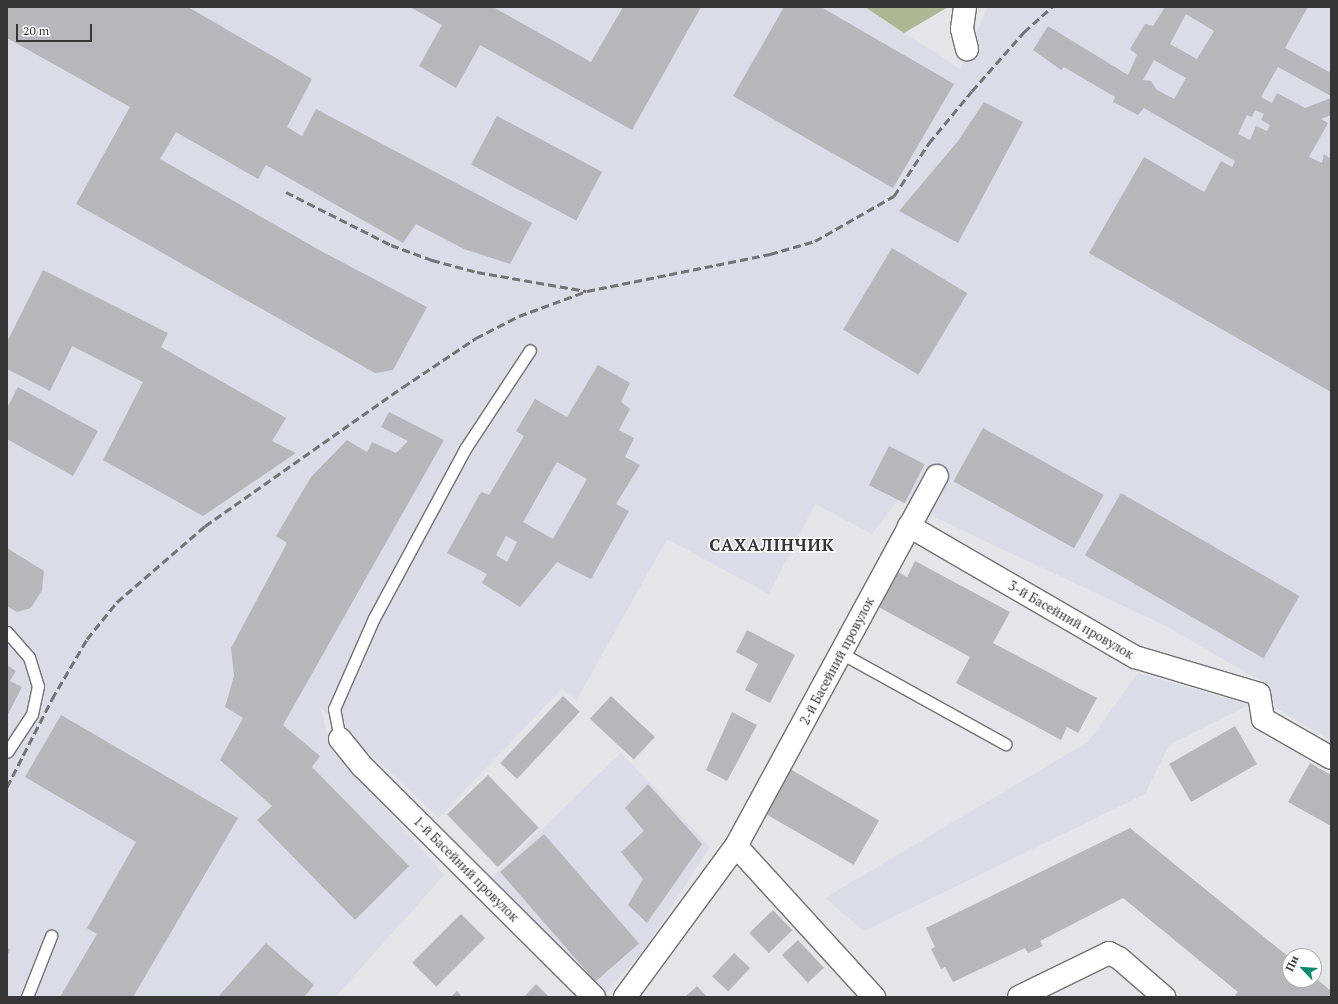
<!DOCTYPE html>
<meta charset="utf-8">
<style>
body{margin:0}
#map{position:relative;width:1338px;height:1004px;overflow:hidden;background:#e4e5e8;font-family:"PT Serif",serif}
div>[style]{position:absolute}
.built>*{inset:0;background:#dadce7}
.forest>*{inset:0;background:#adb793}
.building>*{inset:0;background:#b6b7ba;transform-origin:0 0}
.roads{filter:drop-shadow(1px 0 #717274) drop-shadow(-1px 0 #717274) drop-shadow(0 1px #717274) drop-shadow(0 -1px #717274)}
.lane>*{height:11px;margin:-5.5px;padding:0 5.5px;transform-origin:5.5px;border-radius:5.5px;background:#fff}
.street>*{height:22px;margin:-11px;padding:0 11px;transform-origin:11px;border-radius:11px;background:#fff}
.rail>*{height:3px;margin-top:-1.5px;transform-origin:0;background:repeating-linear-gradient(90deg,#727375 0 8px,transparent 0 12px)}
span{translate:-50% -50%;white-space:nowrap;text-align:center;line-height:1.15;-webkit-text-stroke:3px #fff;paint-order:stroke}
.street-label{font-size:13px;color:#363637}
.district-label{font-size:17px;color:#333436;font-weight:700;letter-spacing:1px}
.frame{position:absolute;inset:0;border:8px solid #363637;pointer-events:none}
.north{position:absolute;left:1282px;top:948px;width:40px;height:40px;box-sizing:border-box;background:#fff;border:1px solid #afafaf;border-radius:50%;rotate:295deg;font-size:11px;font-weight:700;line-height:16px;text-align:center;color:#363637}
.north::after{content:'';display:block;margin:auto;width:14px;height:18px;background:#0b896d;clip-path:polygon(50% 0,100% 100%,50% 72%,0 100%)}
.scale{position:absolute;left:16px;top:24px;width:76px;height:18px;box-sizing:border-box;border:2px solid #363637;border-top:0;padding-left:5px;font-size:12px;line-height:14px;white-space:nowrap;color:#363637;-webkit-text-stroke:3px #fff;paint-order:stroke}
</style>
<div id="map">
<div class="built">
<i style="clip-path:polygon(7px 7px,865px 7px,960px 69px,988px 7px,1331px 7px,1331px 741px,1273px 706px,1268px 685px,1164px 625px,898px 500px,872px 534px,815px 504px,769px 594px,667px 539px,576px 701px,562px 688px,439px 818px,320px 707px,331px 747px,444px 875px,335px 997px,7px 997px)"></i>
<i style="clip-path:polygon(1138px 673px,1249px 705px,1169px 745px,1145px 794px,864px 931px,825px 898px,1088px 742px)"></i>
<i style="clip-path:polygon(621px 753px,710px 847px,644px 950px,604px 995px,492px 877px)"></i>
</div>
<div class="forest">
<i style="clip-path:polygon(865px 7px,948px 7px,904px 33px)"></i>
</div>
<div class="building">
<i style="clip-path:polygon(7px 7px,188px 7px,312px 79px,287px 127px,302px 136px,316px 109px,532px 223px,510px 264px,464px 249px,416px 224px,403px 243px,266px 165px,258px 179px,176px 132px,160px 159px,321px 251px,427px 307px,393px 370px,375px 373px,76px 204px,130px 107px,7px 38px)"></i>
<i style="clip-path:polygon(410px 7px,493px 7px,591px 62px,623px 7px,701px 7px,632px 130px,480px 45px,456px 88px,419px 66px,442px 25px)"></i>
<i style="clip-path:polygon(784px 7px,821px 7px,954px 84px,893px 188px,733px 96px)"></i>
<i style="clip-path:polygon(evenodd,1165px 7px,1308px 7px,1285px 48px,1331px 73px,1331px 96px,1278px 67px,1261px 97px,1272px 103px,1277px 93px,1305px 108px,1331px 98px,1331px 115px,1321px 119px,1328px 123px,1309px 157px,1322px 163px,1324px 154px,1331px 159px,1331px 392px,1089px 253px,1144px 157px,1204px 192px,1221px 161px,1232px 167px,1235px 161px,1144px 108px,1138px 115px,1113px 102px,1115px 97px,1064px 67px,1061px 70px,1033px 50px,1048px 26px,1128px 75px,1137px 55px,1130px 49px,1145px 24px,1153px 26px,1165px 7px,1186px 14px,1214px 31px,1197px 59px,1170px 44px,1186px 14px,1165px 7px,1154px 60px,1186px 78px,1174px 99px,1157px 90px,1151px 81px,1143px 80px,1154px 60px,1165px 7px,1255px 110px,1264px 114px,1261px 120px,1270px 125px,1267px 131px,1256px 126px,1250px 140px,1238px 134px,1247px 115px,1252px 117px,1255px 110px)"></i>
<i style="clip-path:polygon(984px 102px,1023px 122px,958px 243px,899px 211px,958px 141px)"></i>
<i style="left:497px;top:116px;width:119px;height:55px;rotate:28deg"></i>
<i style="left:892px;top:248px;width:88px;height:95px;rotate:31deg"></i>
<i style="clip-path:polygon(43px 270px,168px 333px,161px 347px,286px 418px,272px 441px,296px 453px,203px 516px,103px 460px,143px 382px,72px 346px,50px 391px,7px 369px,7px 342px)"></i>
<i style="clip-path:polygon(evenodd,598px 365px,630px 383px,621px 402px,630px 409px,619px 430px,634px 438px,625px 457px,640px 465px,616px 504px,629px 511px,591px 579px,557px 562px,520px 607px,482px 583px,487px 574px,447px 553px,481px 492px,489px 495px,524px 436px,516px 431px,535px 399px,567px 417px,598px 365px,557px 462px,587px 479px,553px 539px,523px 522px,557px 462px,598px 365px,506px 536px,517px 542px,507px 562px,496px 555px,506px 536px)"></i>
<i style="clip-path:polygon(18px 387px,98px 431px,73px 476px,7px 439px,7px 408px)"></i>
<i style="clip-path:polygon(389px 412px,444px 440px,283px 725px,320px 756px,312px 767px,409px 866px,355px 920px,257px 820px,272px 806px,220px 760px,243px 718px,225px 707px,234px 676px,231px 648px,287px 543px,276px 536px,311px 477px,347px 440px,367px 452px,372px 442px,396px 453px,408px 441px,381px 427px)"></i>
<i style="left:983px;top:428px;width:138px;height:61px;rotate:29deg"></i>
<i style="left:889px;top:446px;width:40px;height:44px;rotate:27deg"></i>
<i style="left:1121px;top:493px;width:206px;height:72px;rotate:30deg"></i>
<i style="clip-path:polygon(7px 548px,44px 571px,42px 590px,31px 608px,17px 612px,7px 606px)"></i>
<i style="clip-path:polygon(915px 561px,1010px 612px,993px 643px,1097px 698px,1078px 733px,1067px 727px,1061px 740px,956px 683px,970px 657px,877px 606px,896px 571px,907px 577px)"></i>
<i style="clip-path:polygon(747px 630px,795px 655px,770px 703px,745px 690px,758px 664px,736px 652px)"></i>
<i style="clip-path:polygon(7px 665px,16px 671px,10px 681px,22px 687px,7px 716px)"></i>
<i style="left:563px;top:696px;width:23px;height:92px;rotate:43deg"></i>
<i style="left:611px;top:696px;width:60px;height:31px;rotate:43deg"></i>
<i style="clip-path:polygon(732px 712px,757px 725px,727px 781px,706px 770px)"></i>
<i style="clip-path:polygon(61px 715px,238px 818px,133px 997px,60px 997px,97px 934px,87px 928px,136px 842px,25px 777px)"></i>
<i style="left:1235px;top:726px;width:44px;height:76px;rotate:60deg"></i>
<i style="clip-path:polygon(1310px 763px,1331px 775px,1331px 826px,1288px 802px)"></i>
<i style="left:790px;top:769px;width:103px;height:51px;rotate:30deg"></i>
<i style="left:488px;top:775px;width:73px;height:57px;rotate:46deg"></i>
<i style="clip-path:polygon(648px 784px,702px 844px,647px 923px,628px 905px,643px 879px,621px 852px,644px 831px,625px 808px)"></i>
<i style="clip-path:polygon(1130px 828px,1290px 958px,1290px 980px,1314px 980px,1314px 977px,1331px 991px,1331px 997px,1237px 997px,1235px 995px,1238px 992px,1123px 898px,1040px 941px,1043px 946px,1028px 953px,1025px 948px,953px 982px,945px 967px,941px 969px,931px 949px,935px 947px,926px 928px)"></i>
<i style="left:544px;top:834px;width:145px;height:58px;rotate:49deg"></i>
<i style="left:773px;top:910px;width:28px;height:33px;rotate:46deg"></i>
<i style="left:461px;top:914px;width:34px;height:69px;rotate:45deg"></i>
<i style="left:798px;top:940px;width:38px;height:22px;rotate:47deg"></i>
<i style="clip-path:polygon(266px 943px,314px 985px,304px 997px,218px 997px)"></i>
<i style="clip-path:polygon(7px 948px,10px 949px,7px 958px)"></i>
<i style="left:734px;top:953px;width:22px;height:32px;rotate:43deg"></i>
<i style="clip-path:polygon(536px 984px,549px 997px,524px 997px)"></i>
<i style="clip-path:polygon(697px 986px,707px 997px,685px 997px)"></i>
<i style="clip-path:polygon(457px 991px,462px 997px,451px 997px)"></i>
</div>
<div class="roads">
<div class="lane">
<i style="left:7px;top:632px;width:33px;rotate:49deg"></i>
<i style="left:29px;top:657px;width:30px;rotate:73deg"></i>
<i style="left:38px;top:686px;width:29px;rotate:102deg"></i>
<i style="left:32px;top:714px;width:45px;rotate:123.3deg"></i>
<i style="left:841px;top:653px;width:188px;rotate:29deg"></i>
<i style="left:340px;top:739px;width:31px;rotate:-101deg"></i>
<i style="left:334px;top:709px;width:99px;rotate:-66.3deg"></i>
<i style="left:374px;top:618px;width:192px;rotate:-61.7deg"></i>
<i style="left:465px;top:449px;width:118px;rotate:-56.7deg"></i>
<i style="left:27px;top:997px;width:66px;rotate:-68.5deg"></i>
</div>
<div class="street">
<i style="left:965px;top:7px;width:22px;rotate:98deg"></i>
<i style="left:962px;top:29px;width:21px;rotate:76deg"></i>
<i style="left:909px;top:526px;width:261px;rotate:30.1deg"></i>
<i style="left:1135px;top:657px;width:129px;rotate:16.6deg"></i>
<i style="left:1259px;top:694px;width:25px;rotate:81deg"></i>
<i style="left:1263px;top:719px;width:78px;rotate:29.8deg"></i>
<i style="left:340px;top:739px;width:36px;rotate:51deg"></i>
<i style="left:363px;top:767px;width:326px;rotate:44.9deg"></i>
<i style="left:736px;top:846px;width:205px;rotate:47.6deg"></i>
<i style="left:625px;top:997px;width:187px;rotate:-53.7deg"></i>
<i style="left:736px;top:846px;width:421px;rotate:-61.5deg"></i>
<i style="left:1019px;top:997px;width:100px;rotate:-26.1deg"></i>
<i style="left:1109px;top:953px;width:11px;rotate:27deg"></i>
<i style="left:1119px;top:958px;width:60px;rotate:40.9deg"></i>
</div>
</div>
<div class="rail">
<i style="left:286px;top:192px;width:118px;rotate:26.8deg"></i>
<i style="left:391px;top:245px;width:44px;rotate:20.1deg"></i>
<i style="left:432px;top:260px;width:47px;rotate:14.9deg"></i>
<i style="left:477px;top:272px;width:111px;rotate:9.9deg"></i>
<i style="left:7px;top:787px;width:99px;rotate:-62.9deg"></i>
<i style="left:52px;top:699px;width:69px;rotate:-59.7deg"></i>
<i style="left:87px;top:639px;width:48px;rotate:-51deg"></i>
<i style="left:117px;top:602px;width:116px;rotate:-40.8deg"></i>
<i style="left:205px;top:526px;width:242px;rotate:-35.1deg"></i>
<i style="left:403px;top:387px;width:88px;rotate:-33.9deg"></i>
<i style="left:476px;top:338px;width:48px;rotate:-27.1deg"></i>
<i style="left:519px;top:316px;width:72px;rotate:-20.2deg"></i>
<i style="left:587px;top:291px;width:187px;rotate:-11.4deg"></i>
<i style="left:770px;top:254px;width:47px;rotate:-16.1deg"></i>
<i style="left:815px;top:241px;width:91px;rotate:-29.7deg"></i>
<i style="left:894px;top:196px;width:64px;rotate:-56.6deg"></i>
<i style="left:929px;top:143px;width:67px;rotate:-50.4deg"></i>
<i style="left:972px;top:91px;width:79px;rotate:-48.6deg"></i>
<i style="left:1024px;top:32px;width:38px;rotate:-42deg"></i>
</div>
<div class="street-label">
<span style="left:1071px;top:620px;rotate:30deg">3-й Басейний провулок</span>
<span style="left:837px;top:661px;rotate:-62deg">2-й Басейний провулок</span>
<span style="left:466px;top:869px;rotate:45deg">1-й Басейний провулок</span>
</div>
<div class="district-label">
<span style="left:772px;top:545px">САХАЛІНЧИК</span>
</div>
<div class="frame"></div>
<div class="north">Пн</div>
<div class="scale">20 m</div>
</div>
